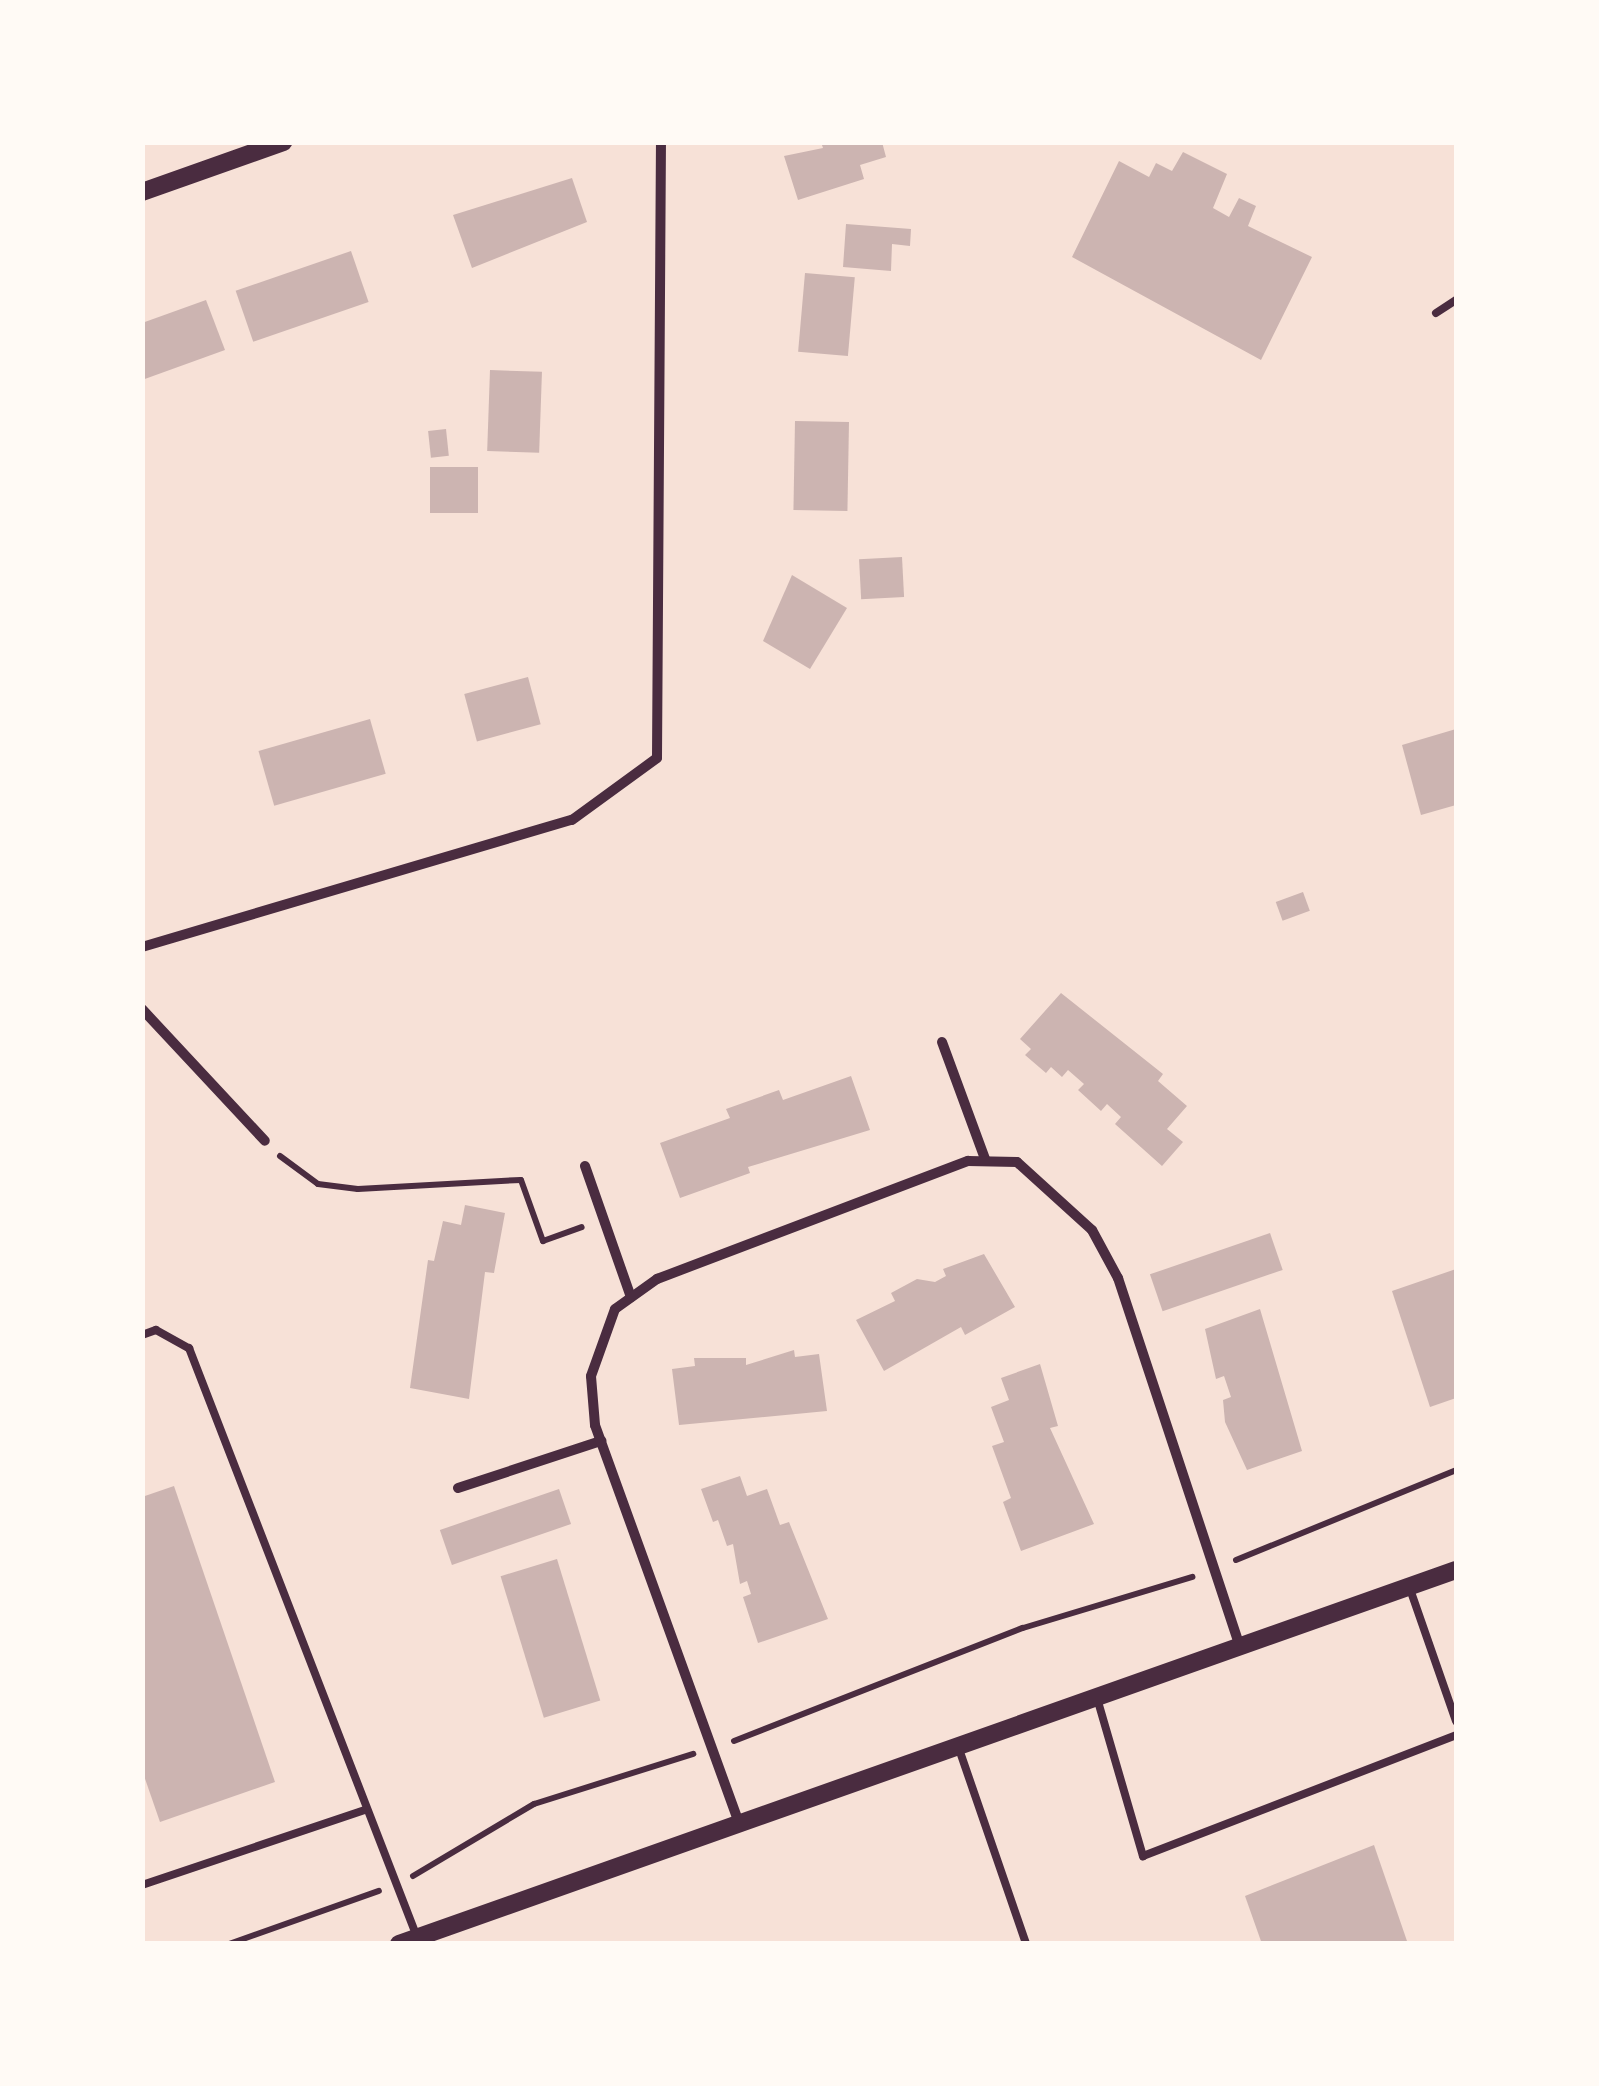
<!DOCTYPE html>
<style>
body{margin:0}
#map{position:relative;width:1599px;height:2086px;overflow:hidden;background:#f7e1d7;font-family:Bitter,serif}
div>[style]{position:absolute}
.building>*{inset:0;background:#ccb4b1;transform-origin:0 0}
.path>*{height:6px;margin:-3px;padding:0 3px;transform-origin:3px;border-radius:3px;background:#4a2c40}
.service>*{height:8px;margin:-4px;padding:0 4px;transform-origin:4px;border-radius:4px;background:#4a2c40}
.minor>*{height:10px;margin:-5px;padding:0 5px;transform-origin:5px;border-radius:5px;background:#4a2c40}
.tertiary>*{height:18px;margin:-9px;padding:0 9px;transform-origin:9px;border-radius:9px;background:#4a2c40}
span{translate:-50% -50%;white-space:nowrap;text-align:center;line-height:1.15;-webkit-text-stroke:10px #fffaf5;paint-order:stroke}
.frame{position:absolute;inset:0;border:145px solid #fffaf5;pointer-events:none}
</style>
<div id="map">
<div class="building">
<i style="clip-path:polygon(821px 142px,882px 142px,886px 157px,860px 165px,864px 179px,798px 200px,784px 156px,823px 148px)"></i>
<i style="clip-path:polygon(1183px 152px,1227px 174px,1213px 208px,1229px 217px,1239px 198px,1256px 206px,1248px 226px,1312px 257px,1261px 360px,1072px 257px,1119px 161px,1149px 177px,1156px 163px,1172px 171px)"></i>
<i style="clip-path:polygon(572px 178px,587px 222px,472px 268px,453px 215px)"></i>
<i style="clip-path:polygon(846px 224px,911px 229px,910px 246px,892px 244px,891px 271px,843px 267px)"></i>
<i style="left:351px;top:251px;width:54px;height:122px;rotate:71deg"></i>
<i style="left:805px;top:273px;width:50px;height:79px;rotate:5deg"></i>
<i style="clip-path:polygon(206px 300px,225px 350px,142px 380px,142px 323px)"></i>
<i style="left:490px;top:370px;width:52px;height:81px;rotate:2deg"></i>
<i style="left:795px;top:421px;width:54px;height:89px;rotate:1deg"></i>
<i style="left:446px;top:429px;width:27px;height:18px;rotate:84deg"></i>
<i style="left:430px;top:467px;width:48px;height:46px"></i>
<i style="left:902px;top:557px;width:40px;height:43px;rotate:87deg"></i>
<i style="clip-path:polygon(792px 575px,847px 608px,810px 669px,763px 641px)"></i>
<i style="left:528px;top:677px;width:49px;height:66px;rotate:75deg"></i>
<i style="left:370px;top:719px;width:57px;height:116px;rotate:74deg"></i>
<i style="clip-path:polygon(1456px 729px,1456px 805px,1421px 815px,1402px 745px)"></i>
<i style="left:1303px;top:892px;width:20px;height:29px;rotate:70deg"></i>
<i style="clip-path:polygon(1061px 993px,1163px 1074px,1158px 1081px,1187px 1106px,1167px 1129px,1183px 1142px,1162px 1166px,1115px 1124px,1121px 1117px,1107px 1104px,1101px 1111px,1078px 1090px,1084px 1084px,1068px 1070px,1062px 1077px,1051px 1067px,1046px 1073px,1025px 1055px,1031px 1049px,1020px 1039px)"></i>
<i style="clip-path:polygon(851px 1076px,870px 1130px,748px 1167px,750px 1173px,680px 1198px,660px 1143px,730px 1118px,726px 1109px,779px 1090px,783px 1100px)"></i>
<i style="clip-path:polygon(465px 1205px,505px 1213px,494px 1273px,485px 1272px,469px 1399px,410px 1388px,428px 1260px,434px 1261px,443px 1221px,461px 1225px)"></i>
<i style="left:1270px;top:1233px;width:39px;height:127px;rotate:71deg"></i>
<i style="clip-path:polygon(984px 1254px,1015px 1307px,965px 1335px,961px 1327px,884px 1371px,856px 1320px,895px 1301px,891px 1293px,917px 1279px,935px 1282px,946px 1276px,943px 1269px)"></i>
<i style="clip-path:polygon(1456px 1269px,1456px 1398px,1430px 1407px,1392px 1291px)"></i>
<i style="clip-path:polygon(1260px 1309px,1302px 1451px,1247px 1470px,1225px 1422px,1223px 1400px,1231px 1397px,1224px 1376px,1216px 1379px,1205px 1329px)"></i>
<i style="clip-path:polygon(794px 1350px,795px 1357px,819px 1354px,827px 1411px,679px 1425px,672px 1369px,695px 1366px,694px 1358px,746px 1358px,746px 1365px)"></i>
<i style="clip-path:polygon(1040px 1364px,1058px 1426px,1050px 1428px,1094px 1524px,1021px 1551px,1003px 1502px,1011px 1498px,992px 1446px,1004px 1442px,991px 1407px,1009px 1400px,1001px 1378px)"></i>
<i style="clip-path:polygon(740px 1476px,747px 1496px,767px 1489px,780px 1525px,789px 1522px,828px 1619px,758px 1643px,743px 1597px,751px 1594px,747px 1581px,740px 1584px,733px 1544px,727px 1546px,718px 1520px,713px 1522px,701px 1489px)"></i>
<i style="clip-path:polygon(174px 1486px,275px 1782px,160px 1822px,142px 1770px,142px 1497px)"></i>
<i style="left:559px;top:1489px;width:37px;height:126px;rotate:71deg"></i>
<i style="left:557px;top:1559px;width:148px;height:59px;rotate:73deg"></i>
<i style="clip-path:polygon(1374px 1845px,1408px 1944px,1262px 1944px,1245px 1896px)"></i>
</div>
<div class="path">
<i style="left:280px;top:1156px;width:47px;rotate:36.4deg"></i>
<i style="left:318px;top:1184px;width:40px;rotate:7.1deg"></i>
<i style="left:358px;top:1189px;width:163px;rotate:-3.2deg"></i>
<i style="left:521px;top:1180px;width:65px;rotate:70.2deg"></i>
<i style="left:543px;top:1241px;width:41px;rotate:-19.7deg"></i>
<i style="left:1236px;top:1560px;width:238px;rotate:-22.2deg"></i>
<i style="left:734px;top:1741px;width:310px;rotate:-21.4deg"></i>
<i style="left:1023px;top:1628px;width:177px;rotate:-16.8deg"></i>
<i style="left:413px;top:1876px;width:141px;rotate:-30.8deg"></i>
<i style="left:534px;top:1804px;width:167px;rotate:-17.5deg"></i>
<i style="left:229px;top:1944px;width:159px;rotate:-19.5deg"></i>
</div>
<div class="service">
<i style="left:1436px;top:313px;width:24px;rotate:-33deg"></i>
<i style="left:142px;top:1335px;width:15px;rotate:-20deg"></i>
<i style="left:156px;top:1330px;width:38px;rotate:29deg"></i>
<i style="left:189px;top:1348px;width:632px;rotate:68.84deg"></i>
<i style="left:1410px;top:1589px;width:140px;rotate:70.8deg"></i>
<i style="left:1097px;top:1698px;width:165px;rotate:73.8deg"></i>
<i style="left:1143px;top:1856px;width:336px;rotate:-21.1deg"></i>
<i style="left:958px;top:1746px;width:209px;rotate:71deg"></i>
<i style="left:142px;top:1885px;width:235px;rotate:-18.6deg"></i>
</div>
<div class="minor">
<i style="left:142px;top:947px;width:448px;rotate:-16.5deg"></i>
<i style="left:572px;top:820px;width:105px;rotate:-36.1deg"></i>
<i style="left:657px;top:758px;width:616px;rotate:-89.63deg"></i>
<i style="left:142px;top:1009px;width:180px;rotate:47deg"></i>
<i style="left:942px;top:1042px;width:125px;rotate:69.8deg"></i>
<i style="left:585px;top:1166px;width:139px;rotate:70.7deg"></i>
<i style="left:458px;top:1488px;width:151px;rotate:-18.2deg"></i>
<i style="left:739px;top:1823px;width:423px;rotate:-109.9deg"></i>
<i style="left:595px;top:1425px;width:49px;rotate:-94.7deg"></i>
<i style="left:591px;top:1376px;width:71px;rotate:-70.3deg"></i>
<i style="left:615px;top:1309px;width:52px;rotate:-35.5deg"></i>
<i style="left:657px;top:1279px;width:333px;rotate:-20.8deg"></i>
<i style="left:968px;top:1161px;width:49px;rotate:1.2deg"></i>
<i style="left:1017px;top:1162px;width:101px;rotate:42.2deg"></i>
<i style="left:1092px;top:1230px;width:55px;rotate:61.6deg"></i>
<i style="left:1118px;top:1278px;width:388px;rotate:71.7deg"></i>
</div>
<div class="tertiary">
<i style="left:142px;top:192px;width:150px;rotate:-19.5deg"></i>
<i style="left:399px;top:1944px;width:1121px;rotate:-19.49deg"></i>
</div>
<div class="frame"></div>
</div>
